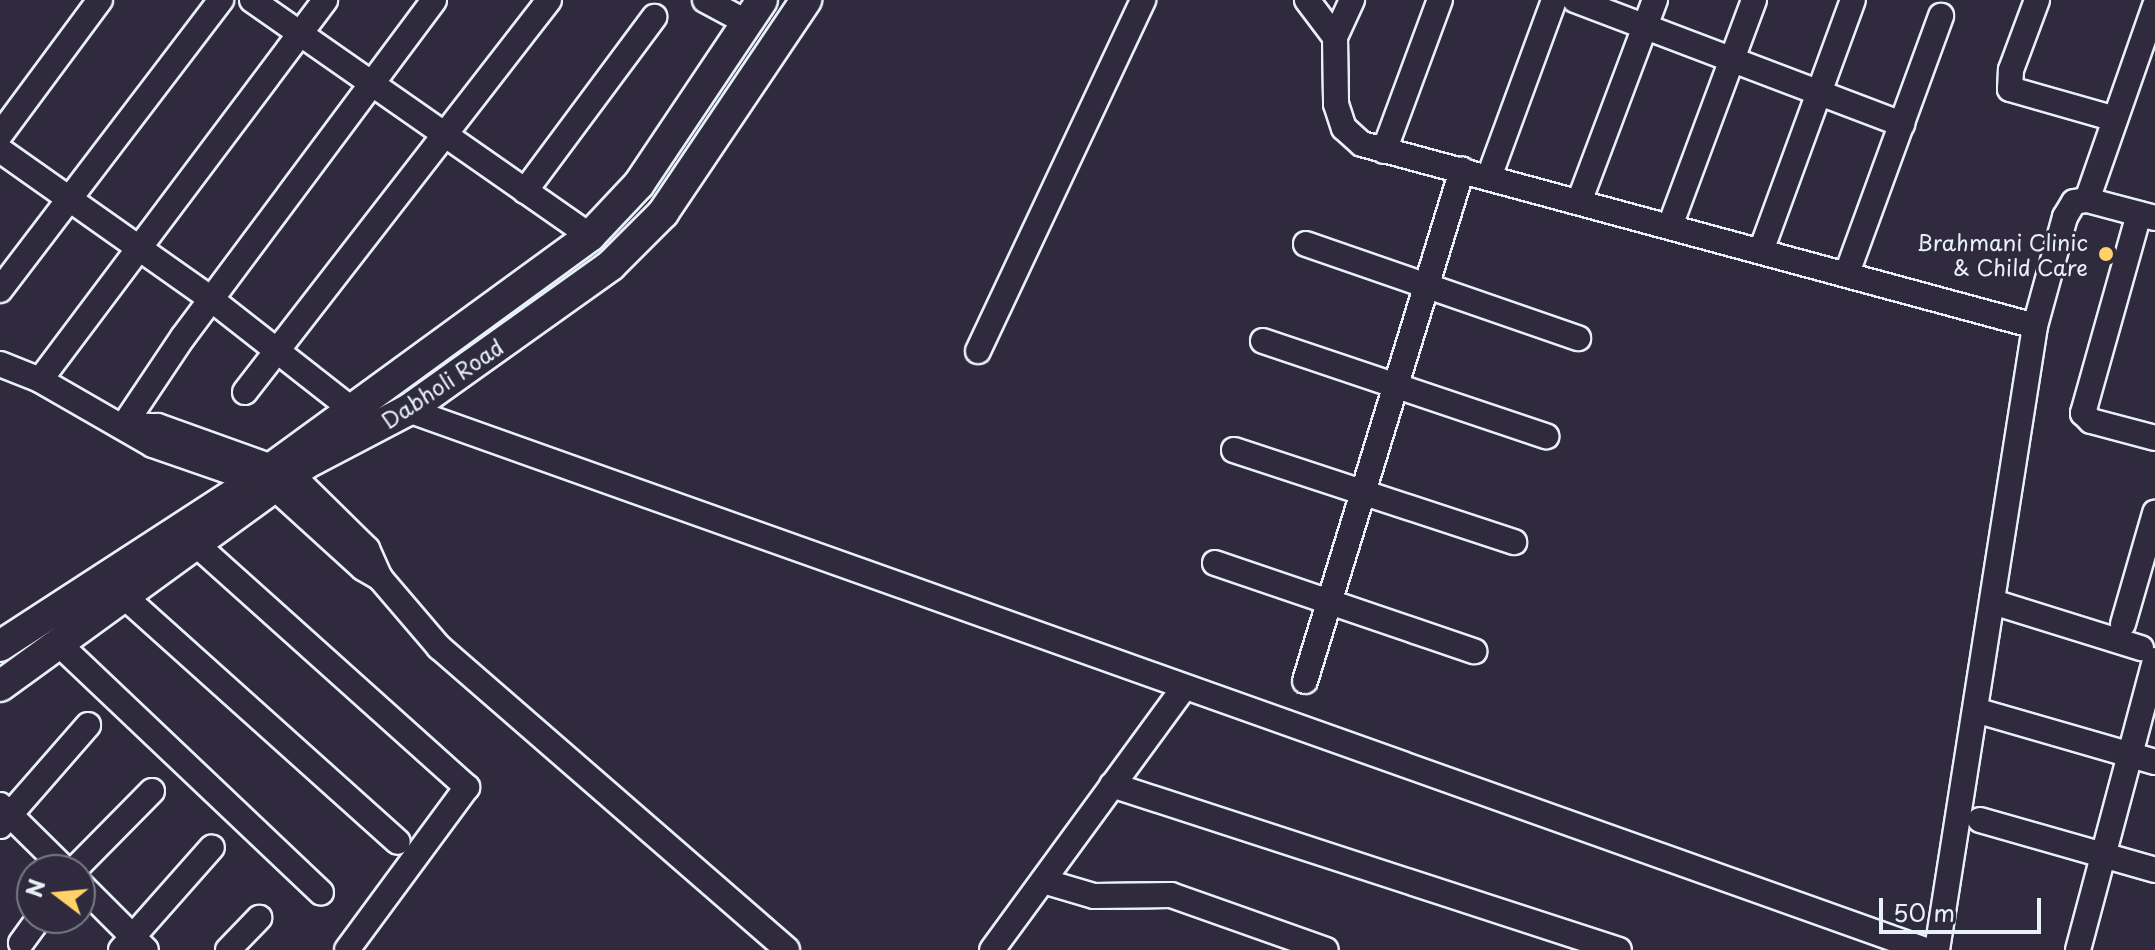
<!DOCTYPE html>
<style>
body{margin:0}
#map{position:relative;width:2155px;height:950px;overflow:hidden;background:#2f2a3d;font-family:"Playpen Sans",sans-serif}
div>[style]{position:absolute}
.roads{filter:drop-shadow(2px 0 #e8f1f8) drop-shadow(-2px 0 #e8f1f8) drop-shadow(0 2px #e8f1f8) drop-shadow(0 -2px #e8f1f8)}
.minor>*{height:24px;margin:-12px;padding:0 12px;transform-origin:12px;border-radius:12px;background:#2f2a3d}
.major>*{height:30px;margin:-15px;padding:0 15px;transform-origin:15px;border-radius:15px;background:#2f2a3d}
.dots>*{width:22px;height:22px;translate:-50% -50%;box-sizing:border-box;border:4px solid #2f2a3d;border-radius:50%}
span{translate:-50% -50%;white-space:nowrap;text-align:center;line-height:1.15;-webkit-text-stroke:6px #2f2a3d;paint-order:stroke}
.poi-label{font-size:22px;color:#e8f1f8}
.right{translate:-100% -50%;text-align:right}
.street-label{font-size:22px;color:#e8f1f8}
.north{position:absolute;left:16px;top:854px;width:80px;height:80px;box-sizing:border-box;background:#2f2a3d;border:2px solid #797a88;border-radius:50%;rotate:286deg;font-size:22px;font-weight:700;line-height:32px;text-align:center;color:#e8f1f8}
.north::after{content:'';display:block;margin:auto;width:28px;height:36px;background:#ffd166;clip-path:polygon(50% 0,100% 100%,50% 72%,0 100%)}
.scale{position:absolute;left:1879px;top:898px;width:162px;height:36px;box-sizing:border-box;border:4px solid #e8f1f8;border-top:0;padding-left:10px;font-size:24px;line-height:28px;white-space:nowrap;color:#e8f1f8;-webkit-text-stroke:6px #2f2a3d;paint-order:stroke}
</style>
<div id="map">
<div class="roads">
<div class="minor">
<i style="left:252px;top:0;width:412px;rotate:34.9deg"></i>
<i style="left:705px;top:0;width:47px;rotate:28.2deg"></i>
<i style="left:1307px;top:0;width:46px;rotate:52.9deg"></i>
<i style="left:1335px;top:37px;width:67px;rotate:89.1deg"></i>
<i style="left:1336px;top:104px;width:25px;rotate:72deg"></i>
<i style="left:1344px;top:128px;width:24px;rotate:42deg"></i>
<i style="left:1362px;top:144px;width:697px;rotate:15.13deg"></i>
<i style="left:1575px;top:0;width:350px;rotate:20.8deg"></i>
<i style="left:2037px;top:0;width:75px;rotate:110.4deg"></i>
<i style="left:2011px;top:70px;width:19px;rotate:93deg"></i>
<i style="left:2010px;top:89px;width:109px;rotate:15.9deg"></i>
<i style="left:1335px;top:37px;width:41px;rotate:-65.3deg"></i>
<i style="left:0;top:135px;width:168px;rotate:-53.5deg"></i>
<i style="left:0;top:150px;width:258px;rotate:35.2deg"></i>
<i style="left:211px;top:299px;width:177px;rotate:38.1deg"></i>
<i style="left:1384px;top:151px;width:161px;rotate:-69.7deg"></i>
<i style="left:1489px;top:177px;width:189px;rotate:-69.8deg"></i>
<i style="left:525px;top:191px;width:217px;rotate:-53.4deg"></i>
<i style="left:2087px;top:200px;width:206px;rotate:-70.7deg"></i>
<i style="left:1579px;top:202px;width:216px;rotate:-69.4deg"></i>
<i style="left:2139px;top:214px;width:207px;rotate:105.7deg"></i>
<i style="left:2083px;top:413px;width:11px;rotate:45deg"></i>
<i style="left:2091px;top:421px;width:66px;rotate:14.9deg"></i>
<i style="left:1670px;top:226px;width:241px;rotate:-69.6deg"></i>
<i style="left:1306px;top:244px;width:288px;rotate:19.1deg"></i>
<i style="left:1761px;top:251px;width:267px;rotate:-69.9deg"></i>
<i style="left:1847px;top:273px;width:274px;rotate:-69.9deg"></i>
<i style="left:0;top:290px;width:365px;rotate:-52.7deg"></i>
<i style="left:1263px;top:341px;width:299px;rotate:18.6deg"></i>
<i style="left:978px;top:351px;width:388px;rotate:-64.8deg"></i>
<i style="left:0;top:364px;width:43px;rotate:21.8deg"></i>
<i style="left:40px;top:380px;width:130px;rotate:29.9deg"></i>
<i style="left:153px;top:445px;width:128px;rotate:19.1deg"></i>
<i style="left:274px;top:487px;width:120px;rotate:42.3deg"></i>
<i style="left:363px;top:568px;width:20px;rotate:30deg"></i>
<i style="left:380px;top:578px;width:91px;rotate:49.5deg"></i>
<i style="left:439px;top:647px;width:461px;rotate:41deg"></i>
<i style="left:40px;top:380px;width:475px;rotate:-53.1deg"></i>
<i style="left:245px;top:392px;width:496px;rotate:-52.2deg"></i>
<i style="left:408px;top:410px;width:1610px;rotate:19.59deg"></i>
<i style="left:124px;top:425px;width:106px;rotate:-56.2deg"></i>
<i style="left:183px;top:337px;width:420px;rotate:-53.3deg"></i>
<i style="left:124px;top:425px;width:34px;rotate:2deg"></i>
<i style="left:158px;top:426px;width:141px;rotate:19.8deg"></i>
<i style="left:291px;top:474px;width:107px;rotate:44.6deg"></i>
<i style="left:367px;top:549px;width:32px;rotate:66deg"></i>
<i style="left:1234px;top:450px;width:295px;rotate:18.2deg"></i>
<i style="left:197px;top:545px;width:363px;rotate:41.9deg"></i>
<i style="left:467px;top:787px;width:202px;rotate:126.4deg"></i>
<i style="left:1215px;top:563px;width:274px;rotate:18.8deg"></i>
<i style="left:126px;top:598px;width:365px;rotate:41.9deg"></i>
<i style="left:1993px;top:602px;width:155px;rotate:17.3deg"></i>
<i style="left:2123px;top:624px;width:116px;rotate:-73.9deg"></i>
<i style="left:59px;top:644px;width:361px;rotate:43.5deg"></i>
<i style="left:1305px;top:681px;width:535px;rotate:-72.92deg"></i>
<i style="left:1975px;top:710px;width:187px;rotate:16.1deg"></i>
<i style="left:1112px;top:785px;width:533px;rotate:18.03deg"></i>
<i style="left:0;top:805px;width:93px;rotate:44.6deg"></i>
<i style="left:1980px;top:820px;width:182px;rotate:15.9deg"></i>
<i style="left:0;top:826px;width:134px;rotate:-48.9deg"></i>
<i style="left:74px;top:870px;width:111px;rotate:-45.4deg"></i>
<i style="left:1043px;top:881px;width:53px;rotate:16.4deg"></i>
<i style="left:1094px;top:896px;width:77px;rotate:-0.7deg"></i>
<i style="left:1171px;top:895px;width:164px;rotate:19.5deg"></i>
<i style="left:80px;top:884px;width:93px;rotate:45deg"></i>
<i style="left:21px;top:943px;width:31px;rotate:-54deg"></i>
<i style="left:121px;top:950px;width:137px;rotate:-48.5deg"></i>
<i style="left:228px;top:950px;width:45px;rotate:-45.9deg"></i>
<i style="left:992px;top:950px;width:323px;rotate:-53.8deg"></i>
<i style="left:1937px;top:950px;width:632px;rotate:-81.07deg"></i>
<i style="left:2035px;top:326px;width:113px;rotate:-74.6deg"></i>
<i style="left:2065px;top:217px;width:17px;rotate:-59deg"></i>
<i style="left:2074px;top:202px;width:13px;rotate:-9deg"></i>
<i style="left:2087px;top:200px;width:70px;rotate:14.8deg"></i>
<i style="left:2078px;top:950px;width:300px;rotate:-75.1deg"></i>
</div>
<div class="major">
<i style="left:0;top:646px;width:303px;rotate:-33deg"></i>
<i style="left:254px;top:481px;width:416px;rotate:-36.1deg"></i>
<i style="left:590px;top:236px;width:71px;rotate:-46.7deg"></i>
<i style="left:639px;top:184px;width:221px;rotate:-56.2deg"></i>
<i style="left:0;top:686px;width:377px;rotate:-36deg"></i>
<i style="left:305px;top:464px;width:116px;rotate:-27.7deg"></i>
<i style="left:408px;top:410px;width:249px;rotate:-35.5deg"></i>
<i style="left:611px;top:265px;width:74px;rotate:-45deg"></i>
<i style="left:663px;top:213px;width:257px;rotate:-56.1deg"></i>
</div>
</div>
<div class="dots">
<i style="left:2106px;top:254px;background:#ffd166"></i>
</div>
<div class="poi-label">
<span class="right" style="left:2088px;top:254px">Brahmani Clinic<br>&amp; Child Care</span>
</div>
<div class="street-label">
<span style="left:442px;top:383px;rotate:-34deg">Dabholi Road</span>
</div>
<div class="north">N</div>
<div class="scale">50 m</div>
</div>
